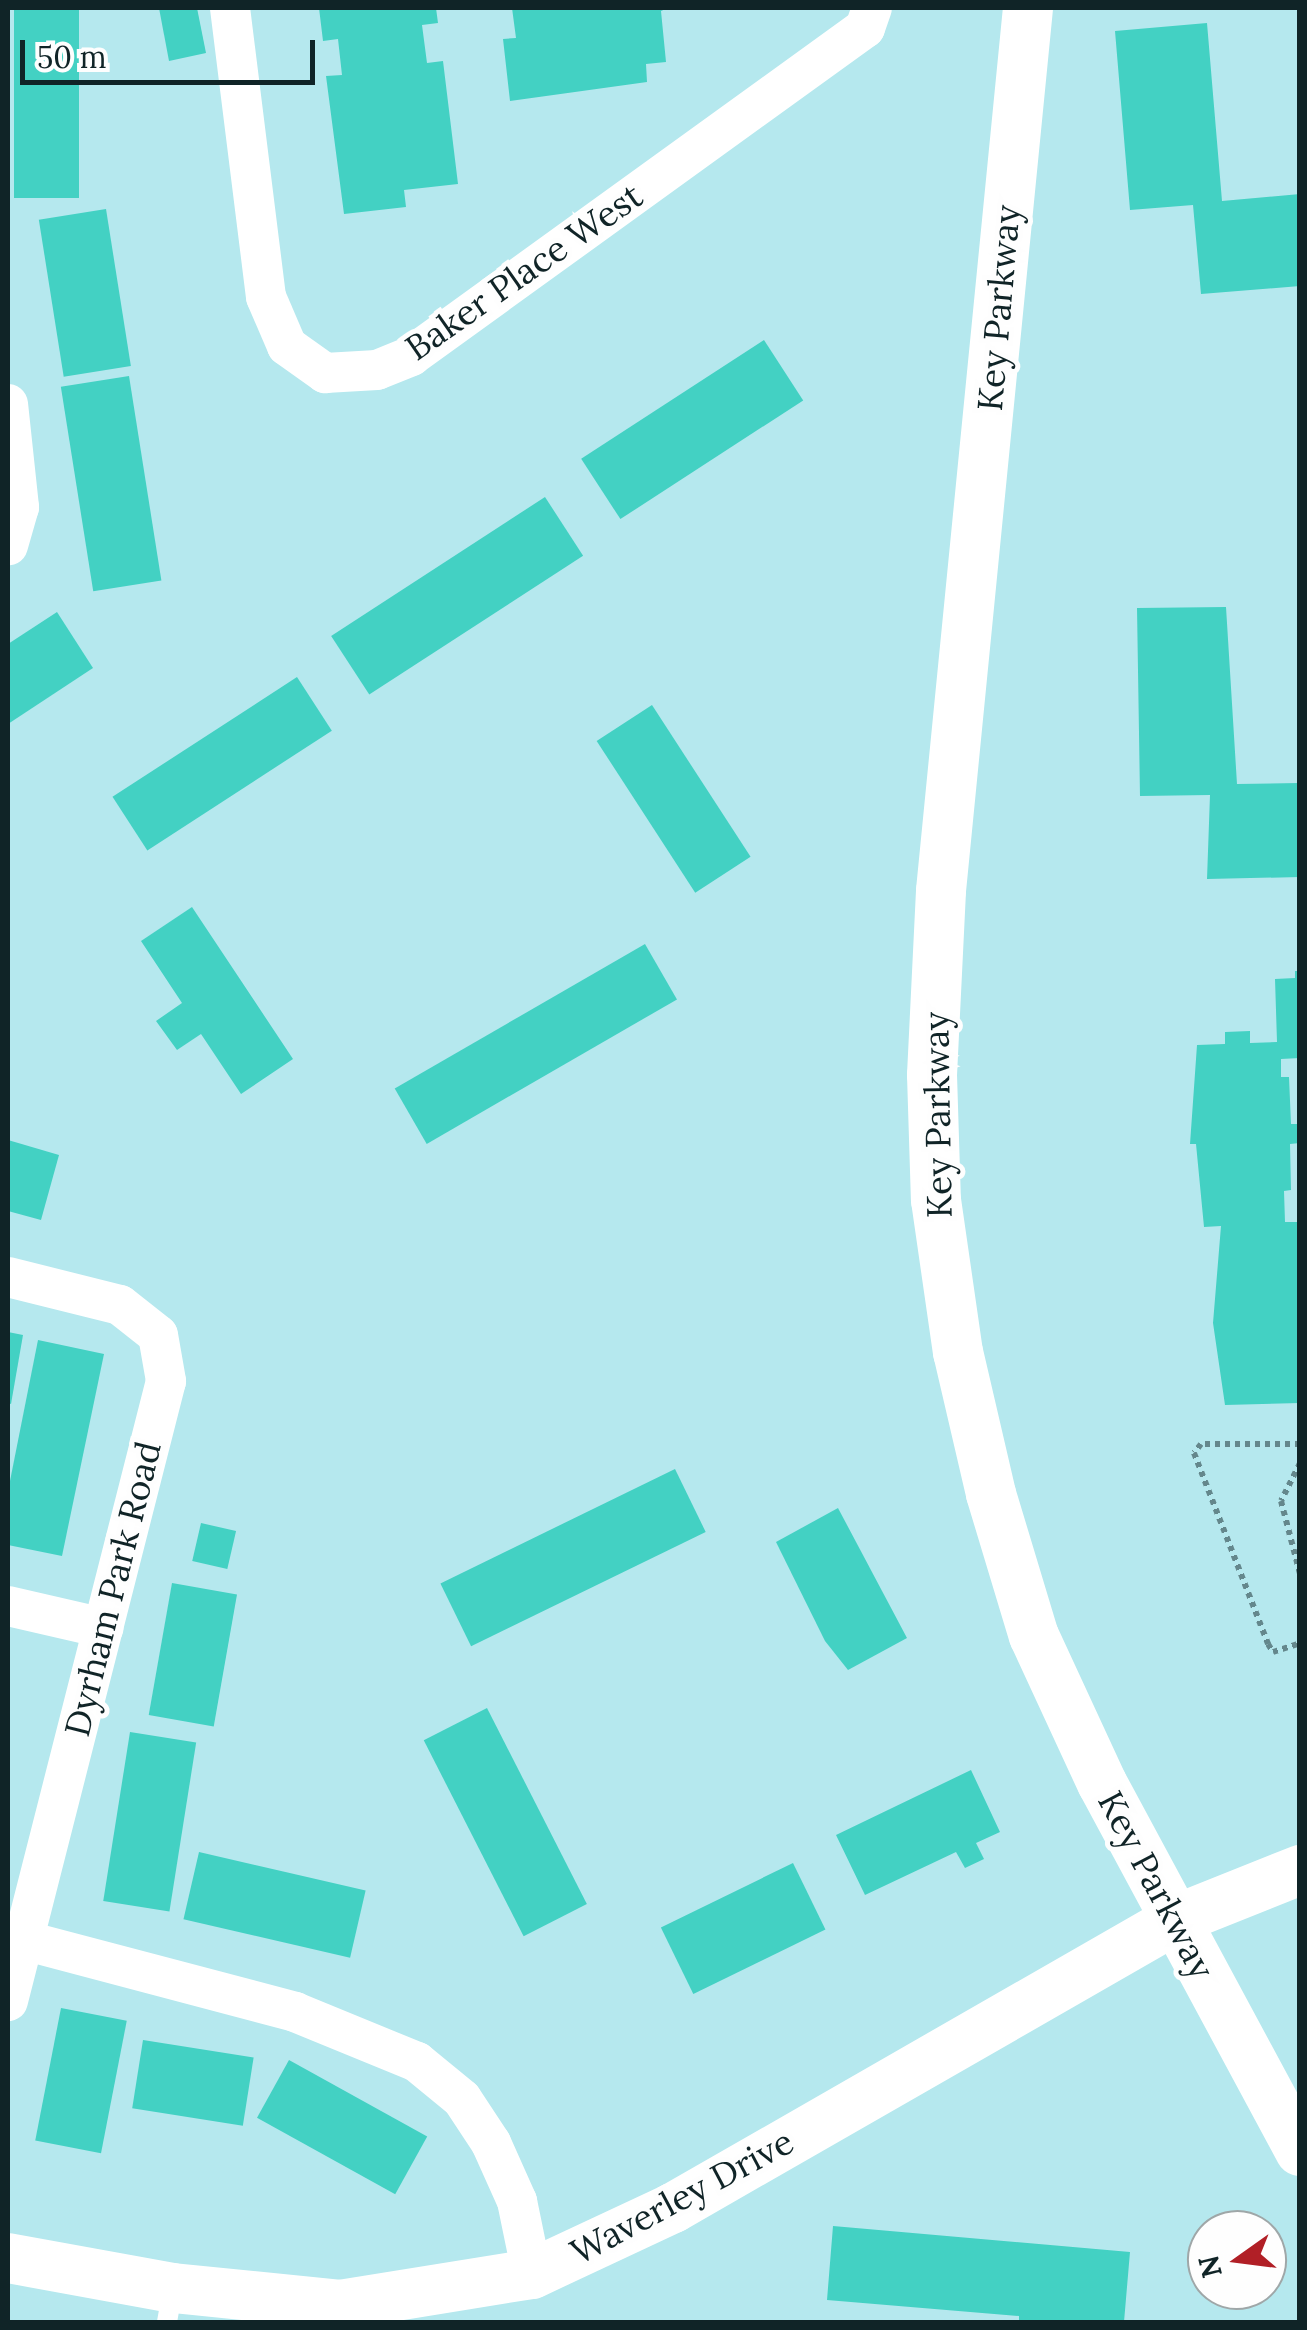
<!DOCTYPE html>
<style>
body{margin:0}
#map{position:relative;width:1307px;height:2330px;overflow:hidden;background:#b5e8ee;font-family:Lora,serif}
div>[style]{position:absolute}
.building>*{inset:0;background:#43d1c3;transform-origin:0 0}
.path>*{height:6px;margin-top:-3px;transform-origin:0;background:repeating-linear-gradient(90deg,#64878c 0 5px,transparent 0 10px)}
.service>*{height:20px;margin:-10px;padding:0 10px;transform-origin:10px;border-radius:10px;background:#fff}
.minor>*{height:40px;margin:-20px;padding:0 20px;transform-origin:20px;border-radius:20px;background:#fff}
.tertiary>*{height:50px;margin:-25px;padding:0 25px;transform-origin:25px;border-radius:25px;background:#fff}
span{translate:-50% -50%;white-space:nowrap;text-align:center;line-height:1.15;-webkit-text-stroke:10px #fefefe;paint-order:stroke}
.street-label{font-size:35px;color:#102427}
.frame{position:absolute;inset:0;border:10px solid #102427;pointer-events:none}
.north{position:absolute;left:1187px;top:2210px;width:100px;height:100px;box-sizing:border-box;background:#fefefe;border:2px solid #9fa7a8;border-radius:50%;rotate:256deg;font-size:28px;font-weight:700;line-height:40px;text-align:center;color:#102427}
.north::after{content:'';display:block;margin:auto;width:35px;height:45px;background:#b11f26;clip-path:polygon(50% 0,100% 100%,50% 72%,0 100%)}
.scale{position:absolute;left:20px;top:40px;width:295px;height:45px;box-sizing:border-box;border:5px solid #102427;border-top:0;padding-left:12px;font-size:30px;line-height:35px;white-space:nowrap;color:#102427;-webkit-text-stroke:8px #fefefe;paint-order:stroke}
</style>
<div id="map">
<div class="building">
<i style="left:14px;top:8px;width:65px;height:190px"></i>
<i style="clip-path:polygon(159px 8px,197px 8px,206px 53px,169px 61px)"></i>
<i style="clip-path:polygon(319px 8px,436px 8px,438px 23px,422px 25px,427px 63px,443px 61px,458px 184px,404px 190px,406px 207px,344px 214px,326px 76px,342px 75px,338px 39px,323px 41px)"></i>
<i style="clip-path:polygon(512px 8px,668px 8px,661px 11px,666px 62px,646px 64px,647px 82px,510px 101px,503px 39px,516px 38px)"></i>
<i style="clip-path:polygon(1207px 23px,1222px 201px,1300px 194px,1300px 286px,1201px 294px,1193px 205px,1130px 210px,1115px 31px)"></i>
<i style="left:106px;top:209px;width:159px;height:68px;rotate:81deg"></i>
<i style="left:764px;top:340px;width:72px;height:218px;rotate:57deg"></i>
<i style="left:129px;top:376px;width:207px;height:69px;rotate:81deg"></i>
<i style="left:545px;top:497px;width:70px;height:255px;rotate:57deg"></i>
<i style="clip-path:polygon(1226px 607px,1237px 784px,1299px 783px,1300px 877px,1207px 879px,1210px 795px,1140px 796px,1137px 608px)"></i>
<i style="clip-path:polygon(57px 612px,93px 668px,8px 724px,8px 644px)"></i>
<i style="left:297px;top:677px;width:64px;height:220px;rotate:57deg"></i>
<i style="left:652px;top:705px;width:181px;height:66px;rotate:57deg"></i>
<i style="clip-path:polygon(192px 907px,293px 1059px,241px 1094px,201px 1034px,177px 1050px,156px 1021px,182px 1003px,141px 941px)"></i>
<i style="left:645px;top:944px;width:64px;height:289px;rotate:60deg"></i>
<i style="clip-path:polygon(1295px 971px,1300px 971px,1300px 1058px,1281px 1059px,1281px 1077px,1289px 1077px,1291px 1124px,1300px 1124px,1300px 1143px,1290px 1144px,1291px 1190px,1284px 1191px,1285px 1222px,1300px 1222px,1300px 1403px,1225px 1405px,1213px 1323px,1221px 1226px,1204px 1227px,1196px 1144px,1190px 1144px,1197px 1045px,1225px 1044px,1225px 1032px,1250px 1031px,1250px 1043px,1277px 1042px,1275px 979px,1295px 978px)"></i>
<i style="clip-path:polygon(8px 1140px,59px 1155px,41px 1220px,8px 1211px)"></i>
<i style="clip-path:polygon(8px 1332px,23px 1335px,11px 1404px,8px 1403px)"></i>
<i style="clip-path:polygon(38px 1340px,104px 1354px,62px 1556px,8px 1545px,8px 1491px)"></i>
<i style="left:675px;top:1469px;width:70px;height:261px;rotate:64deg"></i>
<i style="clip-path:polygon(838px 1508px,907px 1638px,848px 1670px,825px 1641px,776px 1542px)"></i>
<i style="left:201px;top:1523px;width:36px;height:39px;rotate:13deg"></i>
<i style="left:172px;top:1583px;width:66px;height:134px;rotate:10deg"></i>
<i style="left:487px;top:1708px;width:220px;height:71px;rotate:63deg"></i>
<i style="left:130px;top:1732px;width:67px;height:171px;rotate:9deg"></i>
<i style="clip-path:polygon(971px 1770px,1000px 1832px,976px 1843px,984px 1859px,965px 1868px,956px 1852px,865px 1895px,836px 1835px)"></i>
<i style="left:199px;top:1852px;width:171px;height:69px;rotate:13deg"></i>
<i style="left:793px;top:1863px;width:74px;height:147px;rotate:64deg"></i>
<i style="left:61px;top:2008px;width:67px;height:135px;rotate:11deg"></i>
<i style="left:143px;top:2040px;width:112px;height:69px;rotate:9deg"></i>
<i style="left:289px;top:2060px;width:158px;height:66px;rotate:29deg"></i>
<i style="clip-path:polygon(833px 2226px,1130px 2252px,1124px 2322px,1019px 2322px,1019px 2316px,827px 2300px)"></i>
</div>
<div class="path">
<i style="left:1300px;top:1444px;width:99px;rotate:180deg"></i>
<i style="left:1201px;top:1444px;width:11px;rotate:128deg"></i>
<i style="left:1194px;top:1453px;width:205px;rotate:68.8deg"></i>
<i style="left:1268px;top:1644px;width:9px;rotate:58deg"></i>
<i style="left:1273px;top:1652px;width:28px;rotate:-18deg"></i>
<i style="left:1300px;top:1463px;width:42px;rotate:116.6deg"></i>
<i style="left:1281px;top:1501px;width:75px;rotate:75.4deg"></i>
</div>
<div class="service">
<i style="left:167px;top:2322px;width:35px;rotate:-80deg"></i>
</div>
<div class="minor">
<i style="left:230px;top:8px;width:291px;rotate:82.9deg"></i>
<i style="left:266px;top:297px;width:53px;rotate:66.8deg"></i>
<i style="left:287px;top:346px;width:47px;rotate:35.4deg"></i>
<i style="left:325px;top:373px;width:52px;rotate:-3.3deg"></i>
<i style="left:377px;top:370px;width:37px;rotate:-22deg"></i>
<i style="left:411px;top:356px;width:560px;rotate:-35.85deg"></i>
<i style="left:865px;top:28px;width:21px;rotate:-71deg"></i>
<i style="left:8px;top:404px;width:104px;rotate:83.9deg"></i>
<i style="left:19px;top:507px;width:40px;rotate:106deg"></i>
<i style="left:8px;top:1277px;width:115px;rotate:14deg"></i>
<i style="left:120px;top:1305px;width:48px;rotate:38.3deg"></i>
<i style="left:158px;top:1335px;width:47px;rotate:80.1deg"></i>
<i style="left:166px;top:1381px;width:640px;rotate:104.3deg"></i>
<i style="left:8px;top:1606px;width:98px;rotate:13deg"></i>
<i style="left:8px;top:1936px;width:297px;rotate:14.8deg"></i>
<i style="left:295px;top:2012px;width:132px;rotate:22.3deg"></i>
<i style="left:417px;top:2062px;width:58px;rotate:39.4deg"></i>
<i style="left:462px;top:2099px;width:53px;rotate:56.6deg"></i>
<i style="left:491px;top:2143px;width:64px;rotate:65.9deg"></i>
<i style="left:517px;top:2201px;width:75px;rotate:78.4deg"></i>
</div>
<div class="tertiary">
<i style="left:1028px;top:8px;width:887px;rotate:95.63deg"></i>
<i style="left:941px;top:891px;width:184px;rotate:92.8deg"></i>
<i style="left:932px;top:1075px;width:125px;rotate:88.2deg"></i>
<i style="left:936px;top:1200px;width:154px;rotate:81.8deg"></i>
<i style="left:958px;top:1352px;width:146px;rotate:76.9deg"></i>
<i style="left:991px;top:1494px;width:148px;rotate:73.2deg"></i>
<i style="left:1034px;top:1636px;width:162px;rotate:65.2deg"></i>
<i style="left:1102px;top:1783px;width:418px;rotate:61.7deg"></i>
<i style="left:8px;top:2258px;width:168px;rotate:10.3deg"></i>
<i style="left:173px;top:2288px;width:168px;rotate:5.8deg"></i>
<i style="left:340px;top:2305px;width:194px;rotate:-9.2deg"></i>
<i style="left:532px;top:2274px;width:156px;rotate:-25.1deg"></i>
<i style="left:673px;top:2208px;width:579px;rotate:-29.84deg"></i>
<i style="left:1175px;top:1920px;width:135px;rotate:-21.8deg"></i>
</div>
<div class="street-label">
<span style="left:524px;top:272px;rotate:-35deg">Baker Place West</span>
<span style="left:999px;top:308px;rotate:-85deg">Key Parkway</span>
<span style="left:938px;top:1115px;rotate:-91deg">Key Parkway</span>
<span style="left:113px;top:1589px;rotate:-76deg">Dyrham Park Road</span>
<span style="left:1156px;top:1885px;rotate:62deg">Key Parkway</span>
<span style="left:682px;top:2197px;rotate:-28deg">Waverley Drive</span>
</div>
<div class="frame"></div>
<div class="north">N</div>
<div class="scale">50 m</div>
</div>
